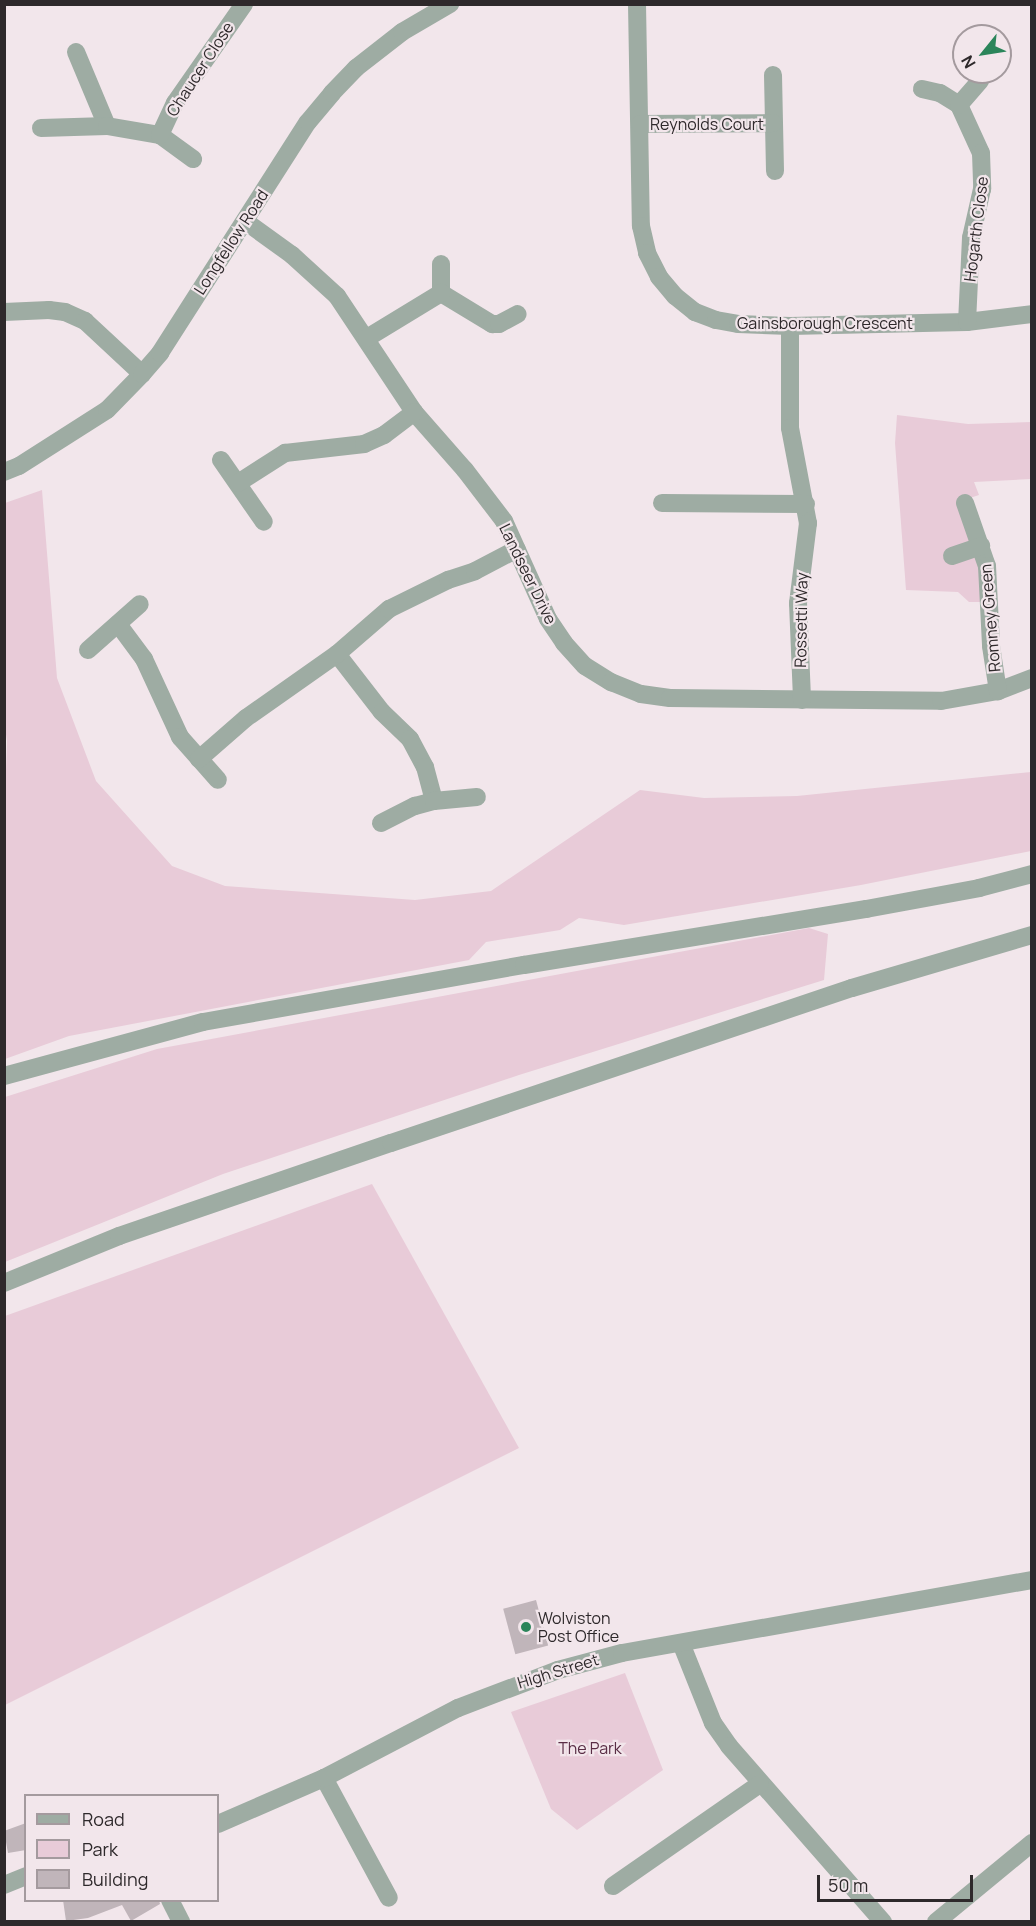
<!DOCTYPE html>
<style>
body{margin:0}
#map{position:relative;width:1036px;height:1926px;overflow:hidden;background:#f2e6eb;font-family:Manrope,sans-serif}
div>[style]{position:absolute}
.green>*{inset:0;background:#e8cbd8}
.building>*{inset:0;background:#c0b5ba;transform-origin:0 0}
.minor>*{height:18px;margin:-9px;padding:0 9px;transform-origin:9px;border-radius:9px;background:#9eaca3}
.dots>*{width:16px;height:16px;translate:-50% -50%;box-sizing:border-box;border:3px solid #f2e6eb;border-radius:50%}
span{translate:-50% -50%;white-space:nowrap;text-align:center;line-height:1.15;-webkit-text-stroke:4.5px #f2e6eb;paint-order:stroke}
.street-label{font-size:16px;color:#2e292b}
.poi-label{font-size:16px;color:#2e292b}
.left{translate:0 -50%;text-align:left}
.park-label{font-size:16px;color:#5a2e46}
.frame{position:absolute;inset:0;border:6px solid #2e292b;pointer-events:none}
.legend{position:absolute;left:24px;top:1794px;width:195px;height:108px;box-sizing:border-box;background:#f2e6eb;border:2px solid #a49a9e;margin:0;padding:8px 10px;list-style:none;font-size:18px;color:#2e292b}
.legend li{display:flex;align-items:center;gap:12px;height:30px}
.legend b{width:30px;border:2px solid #a49a9e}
.north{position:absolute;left:952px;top:24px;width:60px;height:60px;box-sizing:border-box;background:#f2e6eb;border:2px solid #a49a9e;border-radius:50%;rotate:240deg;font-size:16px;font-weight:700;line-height:24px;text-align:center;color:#2e292b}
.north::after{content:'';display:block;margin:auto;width:21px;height:27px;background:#2b855a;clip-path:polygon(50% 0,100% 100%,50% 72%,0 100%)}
.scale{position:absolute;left:817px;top:1875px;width:156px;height:27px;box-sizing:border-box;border:3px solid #2e292b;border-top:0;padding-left:8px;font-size:18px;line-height:21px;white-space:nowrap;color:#2e292b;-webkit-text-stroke:4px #f2e6eb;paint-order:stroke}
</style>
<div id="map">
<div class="green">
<i style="clip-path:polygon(897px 415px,968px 424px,1031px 422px,1031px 479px,974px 482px,979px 495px,961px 501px,980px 552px,985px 602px,969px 602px,958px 592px,906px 590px,895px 443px)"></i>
<i style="clip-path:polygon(42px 490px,57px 678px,96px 781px,172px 866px,225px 886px,415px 900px,491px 891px,640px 790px,704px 798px,797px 796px,1031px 772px,1031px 851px,861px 885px,624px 925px,579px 918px,560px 930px,486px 942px,469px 960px,69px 1036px,5px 1059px,4px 828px,7px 741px,4px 722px,5px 503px)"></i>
<i style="clip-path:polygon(809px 928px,828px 934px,824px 980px,519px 1075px,223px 1174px,5px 1262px,5px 1097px,157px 1049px)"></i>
<i style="clip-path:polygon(372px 1184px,519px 1448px,5px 1705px,5px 1316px)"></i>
<i style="clip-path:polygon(625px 1673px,663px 1770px,577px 1830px,551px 1809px,511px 1712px)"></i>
</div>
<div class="building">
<i style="left:536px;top:1600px;width:47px;height:34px;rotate:75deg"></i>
<i style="clip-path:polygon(26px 1823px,26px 1850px,8px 1853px,4px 1831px)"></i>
<i style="clip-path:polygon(63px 1900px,159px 1900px,160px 1904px,131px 1921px,122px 1905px,88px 1918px,66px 1921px)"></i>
</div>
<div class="minor">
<i style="left:637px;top:4px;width:222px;rotate:89deg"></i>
<i style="left:641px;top:226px;width:28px;rotate:77deg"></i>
<i style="left:647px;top:253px;width:27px;rotate:63deg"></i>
<i style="left:659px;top:277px;width:25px;rotate:50deg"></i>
<i style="left:675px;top:296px;width:26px;rotate:39deg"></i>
<i style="left:695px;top:312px;width:22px;rotate:21deg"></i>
<i style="left:716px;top:320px;width:22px;rotate:10deg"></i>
<i style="left:738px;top:324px;width:52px;rotate:2.2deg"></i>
<i style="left:790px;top:326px;width:177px;rotate:-1.3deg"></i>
<i style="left:967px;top:322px;width:65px;rotate:-7deg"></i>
<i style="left:76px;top:52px;width:80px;rotate:67.3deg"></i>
<i style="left:773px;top:75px;width:96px;rotate:88.8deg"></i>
<i style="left:922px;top:89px;width:18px;rotate:13deg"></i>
<i style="left:940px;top:93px;width:22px;rotate:32deg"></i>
<i style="left:959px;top:105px;width:53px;rotate:65.4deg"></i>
<i style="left:981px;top:153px;width:36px;rotate:88deg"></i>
<i style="left:982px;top:189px;width:50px;rotate:102.7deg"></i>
<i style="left:971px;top:238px;width:84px;rotate:92.7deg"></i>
<i style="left:959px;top:105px;width:32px;rotate:-49deg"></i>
<i style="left:640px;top:124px;width:133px;rotate:-0.4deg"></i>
<i style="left:41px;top:128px;width:66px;rotate:-1.7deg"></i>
<i style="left:107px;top:126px;width:54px;rotate:9.6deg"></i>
<i style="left:160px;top:135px;width:41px;rotate:36deg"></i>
<i style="left:160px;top:135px;width:35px;rotate:-65deg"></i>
<i style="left:175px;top:103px;width:121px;rotate:-55.1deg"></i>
<i style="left:245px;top:221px;width:58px;rotate:35.9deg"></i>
<i style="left:292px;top:255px;width:61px;rotate:42.3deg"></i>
<i style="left:337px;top:296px;width:139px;rotate:56.4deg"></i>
<i style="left:414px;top:412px;width:77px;rotate:48.7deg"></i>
<i style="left:465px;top:470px;width:64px;rotate:52.6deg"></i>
<i style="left:504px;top:521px;width:107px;rotate:65.8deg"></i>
<i style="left:548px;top:619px;width:29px;rotate:56deg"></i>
<i style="left:564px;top:643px;width:31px;rotate:48deg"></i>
<i style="left:585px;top:666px;width:31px;rotate:32deg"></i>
<i style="left:611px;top:682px;width:32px;rotate:22deg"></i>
<i style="left:641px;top:694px;width:29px;rotate:8deg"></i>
<i style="left:670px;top:698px;width:271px;rotate:0.6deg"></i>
<i style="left:941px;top:701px;width:58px;rotate:-10deg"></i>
<i style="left:998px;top:691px;width:36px;rotate:-21deg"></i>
<i style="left:441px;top:264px;width:29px;rotate:90deg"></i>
<i style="left:441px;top:293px;width:60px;rotate:31.3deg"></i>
<i style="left:492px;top:324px;width:7px"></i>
<i style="left:499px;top:324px;width:21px;rotate:-28deg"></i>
<i style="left:4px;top:312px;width:45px;rotate:-2.5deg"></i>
<i style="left:49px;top:310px;width:16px;rotate:7deg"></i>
<i style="left:65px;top:312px;width:22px;rotate:24deg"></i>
<i style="left:85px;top:321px;width:78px;rotate:42.9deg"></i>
<i style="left:790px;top:326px;width:102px;rotate:90deg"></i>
<i style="left:790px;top:428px;width:97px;rotate:79.3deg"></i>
<i style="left:808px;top:523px;width:81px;rotate:97.1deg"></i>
<i style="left:798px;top:603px;width:97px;rotate:87.6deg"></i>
<i style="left:367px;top:338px;width:87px;rotate:-31.3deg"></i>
<i style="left:221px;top:460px;width:75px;rotate:55.3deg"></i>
<i style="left:4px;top:472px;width:16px;rotate:-22deg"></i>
<i style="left:19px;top:466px;width:104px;rotate:-32.5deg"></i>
<i style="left:107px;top:410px;width:50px;rotate:-45.8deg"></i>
<i style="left:142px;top:374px;width:28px;rotate:-49deg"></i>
<i style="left:160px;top:353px;width:274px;rotate:-57.4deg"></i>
<i style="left:308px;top:122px;width:38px;rotate:-50deg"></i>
<i style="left:332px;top:93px;width:35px;rotate:-46deg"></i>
<i style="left:356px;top:68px;width:58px;rotate:-38deg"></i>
<i style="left:402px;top:32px;width:56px;rotate:-30.3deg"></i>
<i style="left:238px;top:483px;width:56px;rotate:-32.6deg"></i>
<i style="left:285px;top:453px;width:80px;rotate:-6.5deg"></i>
<i style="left:364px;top:444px;width:22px;rotate:-24deg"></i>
<i style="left:384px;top:435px;width:38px;rotate:-37deg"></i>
<i style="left:662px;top:503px;width:144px;rotate:0.4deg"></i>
<i style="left:965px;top:503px;width:67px;rotate:70.8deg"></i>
<i style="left:987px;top:566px;width:80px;rotate:87.1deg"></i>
<i style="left:991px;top:646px;width:46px;rotate:81.2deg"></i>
<i style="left:952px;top:556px;width:31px;rotate:-19deg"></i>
<i style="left:118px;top:624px;width:44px;rotate:53.4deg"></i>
<i style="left:144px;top:659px;width:86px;rotate:65.2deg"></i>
<i style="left:180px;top:737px;width:57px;rotate:48.5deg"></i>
<i style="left:88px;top:650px;width:69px;rotate:-41.5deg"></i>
<i style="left:337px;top:654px;width:73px;rotate:52.2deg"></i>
<i style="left:382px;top:712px;width:39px;rotate:44deg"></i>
<i style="left:410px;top:739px;width:32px;rotate:62deg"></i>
<i style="left:425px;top:767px;width:35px;rotate:75deg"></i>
<i style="left:199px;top:759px;width:62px;rotate:-41.1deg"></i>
<i style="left:246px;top:718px;width:111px;rotate:-35.1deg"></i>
<i style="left:337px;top:654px;width:69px;rotate:-40.9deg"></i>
<i style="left:389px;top:609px;width:66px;rotate:-26.2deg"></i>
<i style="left:448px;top:580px;width:28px;rotate:-18deg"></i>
<i style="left:475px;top:571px;width:47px;rotate:-27.6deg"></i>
<i style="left:381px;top:823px;width:38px;rotate:-27deg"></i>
<i style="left:415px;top:806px;width:20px;rotate:-15deg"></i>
<i style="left:434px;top:801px;width:43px;rotate:-5.3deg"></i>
<i style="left:4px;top:1076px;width:206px;rotate:-15.2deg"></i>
<i style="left:203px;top:1022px;width:326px;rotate:-10.1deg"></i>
<i style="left:524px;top:965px;width:347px;rotate:-9.3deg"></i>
<i style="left:866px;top:909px;width:115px;rotate:-10.5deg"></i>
<i style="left:979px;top:888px;width:55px;rotate:-14.8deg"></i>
<i style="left:4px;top:1283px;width:124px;rotate:-22.2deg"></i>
<i style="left:119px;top:1236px;width:287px;rotate:-18.9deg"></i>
<i style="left:391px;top:1143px;width:486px;rotate:-18.6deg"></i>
<i style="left:852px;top:988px;width:188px;rotate:-16.4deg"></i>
<i style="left:681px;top:1643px;width:86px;rotate:68.2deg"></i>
<i style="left:713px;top:1723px;width:28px;rotate:55deg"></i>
<i style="left:729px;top:1746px;width:234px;rotate:48.8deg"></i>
<i style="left:324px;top:1778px;width:136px;rotate:61.6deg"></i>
<i style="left:218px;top:1824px;width:116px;rotate:-23.5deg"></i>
<i style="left:324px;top:1778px;width:151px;rotate:-27.6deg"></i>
<i style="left:458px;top:1708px;width:107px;rotate:-20.8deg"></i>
<i style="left:558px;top:1670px;width:66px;rotate:-14.9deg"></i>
<i style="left:622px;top:1653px;width:416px;rotate:-10.1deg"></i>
<i style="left:4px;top:1885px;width:24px;rotate:-22deg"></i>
<i style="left:613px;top:1886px;width:179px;rotate:-34.8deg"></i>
<i style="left:170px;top:1900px;width:25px;rotate:63deg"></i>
<i style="left:936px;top:1922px;width:124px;rotate:-39.5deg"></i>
</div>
<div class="dots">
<i style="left:526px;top:1627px;background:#2b855a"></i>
</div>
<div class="street-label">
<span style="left:200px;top:69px;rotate:-57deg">Chaucer Close</span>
<span style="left:707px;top:124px">Reynolds Court</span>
<span style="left:976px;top:229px;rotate:-83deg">Hogarth Close</span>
<span style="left:231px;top:242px;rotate:-57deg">Longfellow Road</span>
<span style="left:825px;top:323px">Gainsborough Crescent</span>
<span style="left:528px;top:574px;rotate:64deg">Landseer Drive</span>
<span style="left:990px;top:618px;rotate:-95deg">Romney Green</span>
<span style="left:801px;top:620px;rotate:-89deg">Rossetti Way</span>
<span style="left:558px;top:1671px;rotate:-17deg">High Street</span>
</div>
<div class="poi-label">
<span class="left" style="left:538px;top:1627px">Wolviston<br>Post Office</span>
</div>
<div class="park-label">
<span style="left:590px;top:1748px">The Park</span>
</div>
<div class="frame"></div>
<ul class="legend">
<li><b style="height:8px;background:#9eaca3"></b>Road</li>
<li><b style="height:16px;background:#e8cbd8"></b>Park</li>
<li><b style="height:16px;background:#c0b5ba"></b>Building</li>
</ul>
<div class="north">N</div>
<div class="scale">50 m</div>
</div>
